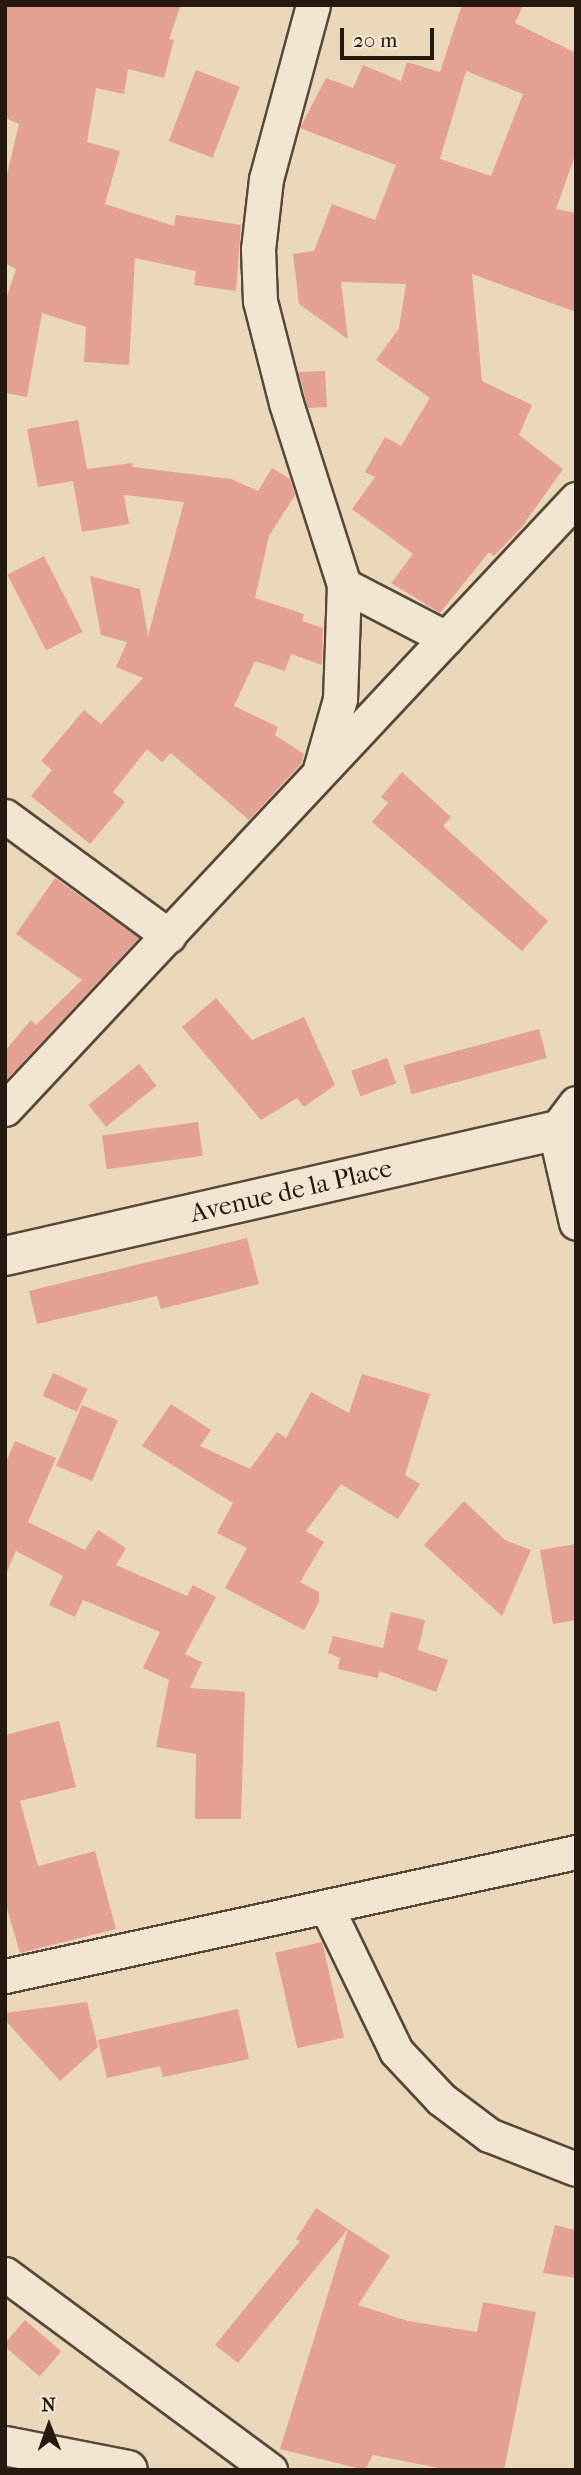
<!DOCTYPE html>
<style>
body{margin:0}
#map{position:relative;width:581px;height:2475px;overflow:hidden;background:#ead6b8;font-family:"IM FELL French Canon",serif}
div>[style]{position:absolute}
.building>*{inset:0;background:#e4a193;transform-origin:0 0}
.roads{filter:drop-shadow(2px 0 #574839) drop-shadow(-2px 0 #574839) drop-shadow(0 2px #574839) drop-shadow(0 -2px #574839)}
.street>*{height:33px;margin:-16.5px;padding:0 16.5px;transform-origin:16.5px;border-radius:16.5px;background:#f1e4d1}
.secondary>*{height:38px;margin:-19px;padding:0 19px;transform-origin:19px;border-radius:19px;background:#f1e4d1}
span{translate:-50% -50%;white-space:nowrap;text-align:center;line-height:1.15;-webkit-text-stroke:5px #f1e4d1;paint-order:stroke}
.street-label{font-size:26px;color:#26190f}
.frame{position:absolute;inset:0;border:7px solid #26190f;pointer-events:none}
.north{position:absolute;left:14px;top:2391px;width:70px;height:70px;-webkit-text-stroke:5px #f1e4d1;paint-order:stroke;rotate:359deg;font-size:19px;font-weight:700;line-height:28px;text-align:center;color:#26190f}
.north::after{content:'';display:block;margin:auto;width:24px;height:32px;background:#26190f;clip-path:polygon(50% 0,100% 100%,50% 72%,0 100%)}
.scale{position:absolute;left:340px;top:28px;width:94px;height:32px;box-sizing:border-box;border:4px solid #26190f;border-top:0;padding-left:9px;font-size:21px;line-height:24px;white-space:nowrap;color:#26190f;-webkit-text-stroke:5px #f1e4d1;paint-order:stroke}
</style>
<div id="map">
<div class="building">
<i style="clip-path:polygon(5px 5px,181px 5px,169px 39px,174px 40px,164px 78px,128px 69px,124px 94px,96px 88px,87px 142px,120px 151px,105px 204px,174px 226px,176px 215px,241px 225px,236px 291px,194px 285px,196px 271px,135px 258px,129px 365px,84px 362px,86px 327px,42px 313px,27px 397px,5px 393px,5px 302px,16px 269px,5px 263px,5px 182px,19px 124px,5px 118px)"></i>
<i style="clip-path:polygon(evenodd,462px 5px,523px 5px,515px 23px,576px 53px,576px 153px,556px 209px,576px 213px,576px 312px,472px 274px,482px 381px,532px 405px,519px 435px,563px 469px,522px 527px,494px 556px,489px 552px,440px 613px,391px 583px,413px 554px,352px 509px,375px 477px,365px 472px,385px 437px,401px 446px,430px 398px,376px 360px,399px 328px,406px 284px,341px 282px,348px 339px,299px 304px,293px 254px,314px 251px,332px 204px,375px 220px,396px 165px,300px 128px,326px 78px,353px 88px,363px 65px,401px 81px,407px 62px,440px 72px,462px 5px,466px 71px,523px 94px,491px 176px,440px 159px,466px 71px)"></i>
<i style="left:196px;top:70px;width:47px;height:76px;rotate:21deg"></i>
<i style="clip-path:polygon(325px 371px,327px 407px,308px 408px,298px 372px)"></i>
<i style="clip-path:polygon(78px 420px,87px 469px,132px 463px,133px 467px,231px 479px,258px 491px,272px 468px,290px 479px,295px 495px,269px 536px,255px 598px,304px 614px,302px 621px,323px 628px,322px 665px,291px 654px,285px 671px,255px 661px,234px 706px,278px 727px,275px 735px,304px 754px,301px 764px,249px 820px,171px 753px,162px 762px,147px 749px,113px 792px,125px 802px,90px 844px,31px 796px,52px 770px,41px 761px,84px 710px,101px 724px,143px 678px,116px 667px,127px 642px,101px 635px,90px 576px,140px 589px,148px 636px,184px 502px,124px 495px,129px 524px,82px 532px,73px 481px,38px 487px,27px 429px)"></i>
<i style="left:44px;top:556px;width:85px;height:41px;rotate:63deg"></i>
<i style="clip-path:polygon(402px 772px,451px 817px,443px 826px,548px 921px,522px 951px,372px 822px,388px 803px,381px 797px)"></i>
<i style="clip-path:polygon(55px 878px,139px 938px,5px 1081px,5px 1051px,31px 1020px,36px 1025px,82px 980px,16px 934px)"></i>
<i style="clip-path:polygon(216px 998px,252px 1040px,304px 1017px,335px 1085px,304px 1107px,297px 1098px,261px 1120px,182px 1027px)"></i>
<i style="left:539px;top:1029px;width:30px;height:140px;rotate:75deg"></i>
<i style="left:387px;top:1058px;width:27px;height:38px;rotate:70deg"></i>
<i style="left:139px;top:1064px;width:28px;height:65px;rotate:51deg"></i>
<i style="left:198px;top:1122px;width:34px;height:97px;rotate:82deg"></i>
<i style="clip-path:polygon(247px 1238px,259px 1284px,161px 1309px,157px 1296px,37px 1324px,29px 1291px)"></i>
<i style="left:53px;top:1373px;width:38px;height:25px;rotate:25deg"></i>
<i style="clip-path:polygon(362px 1374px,430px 1394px,405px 1475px,420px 1484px,398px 1519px,341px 1484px,306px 1531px,324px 1542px,300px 1582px,319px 1592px,319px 1602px,304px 1630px,225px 1588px,247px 1548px,217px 1533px,233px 1503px,142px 1446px,171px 1404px,211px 1430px,200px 1446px,250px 1469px,277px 1432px,286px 1438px,311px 1392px,349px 1413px)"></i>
<i style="left:82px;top:1405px;width:39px;height:66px;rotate:23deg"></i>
<i style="clip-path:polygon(15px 1441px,56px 1458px,28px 1522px,85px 1550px,98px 1530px,126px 1548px,116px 1565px,187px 1596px,193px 1585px,216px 1597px,185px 1654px,202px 1662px,190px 1688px,245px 1692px,241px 1819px,195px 1819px,196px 1754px,156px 1747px,169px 1680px,143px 1668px,160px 1632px,83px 1600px,75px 1617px,49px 1605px,63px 1576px,16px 1551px,5px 1576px,5px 1464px)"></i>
<i style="clip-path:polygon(464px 1501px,505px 1540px,531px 1550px,502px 1616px,424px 1545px)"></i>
<i style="clip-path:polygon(576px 1544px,576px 1620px,553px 1624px,540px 1550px)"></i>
<i style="clip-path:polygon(391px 1612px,425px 1620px,418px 1650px,448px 1660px,436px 1692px,379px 1671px,378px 1678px,338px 1669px,340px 1658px,328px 1653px,333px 1636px,383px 1648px)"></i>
<i style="clip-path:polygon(59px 1721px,76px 1787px,20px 1801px,38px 1866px,95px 1851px,116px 1929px,20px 1953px,5px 1902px,5px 1735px)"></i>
<i style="left:322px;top:1942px;width:98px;height:48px;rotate:77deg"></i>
<i style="clip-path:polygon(87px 2002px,98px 2047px,60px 2081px,5px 2020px,5px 2013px)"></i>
<i style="clip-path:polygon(238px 2009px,249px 2059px,163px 2077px,160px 2066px,107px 2078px,98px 2040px)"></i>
<i style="clip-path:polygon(316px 2208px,348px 2229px,238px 2363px,215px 2345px,300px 2241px,296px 2239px)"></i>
<i style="clip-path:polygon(555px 2225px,576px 2230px,576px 2278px,543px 2273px)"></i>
<i style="clip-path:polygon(348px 2229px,390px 2256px,358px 2305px,408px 2321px,477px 2332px,483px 2302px,536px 2312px,504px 2470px,449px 2470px,373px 2455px,365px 2470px,280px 2449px)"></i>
<i style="left:25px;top:2320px;width:48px;height:33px;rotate:41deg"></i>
</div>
<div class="roads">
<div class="street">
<i style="left:313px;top:5px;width:180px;rotate:105.1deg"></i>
<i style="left:266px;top:179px;width:70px;rotate:96.5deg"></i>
<i style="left:258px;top:249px;width:52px;rotate:87.8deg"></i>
<i style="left:260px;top:301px;width:105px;rotate:75.7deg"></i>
<i style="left:286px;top:403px;width:191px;rotate:72.3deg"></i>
<i style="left:344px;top:585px;width:114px;rotate:92deg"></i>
<i style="left:340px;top:699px;width:73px;rotate:105.9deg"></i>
<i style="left:344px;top:585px;width:115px;rotate:27.5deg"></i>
<i style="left:5px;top:816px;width:203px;rotate:36.2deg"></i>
<i style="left:576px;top:1103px;width:35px;rotate:127deg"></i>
<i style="left:555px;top:1131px;width:94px;rotate:77.1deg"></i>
<i style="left:5px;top:1109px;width:836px;rotate:-46.89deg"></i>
<i style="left:327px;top:1908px;width:159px;rotate:64.2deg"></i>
<i style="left:396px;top:2051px;width:66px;rotate:46.8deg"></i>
<i style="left:441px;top:2099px;width:60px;rotate:36.9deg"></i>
<i style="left:489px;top:2135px;width:93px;rotate:21.3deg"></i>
<i style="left:5px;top:1976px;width:584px;rotate:-12.25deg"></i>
<i style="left:5px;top:2274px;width:330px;rotate:36.5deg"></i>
</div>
<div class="secondary">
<i style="left:5px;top:1256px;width:586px;rotate:-12.83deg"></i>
<i style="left:5px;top:2446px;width:125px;rotate:11deg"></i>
</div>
</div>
<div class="street-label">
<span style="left:291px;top:1191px;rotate:-13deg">Avenue de la Place</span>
</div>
<div class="frame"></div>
<div class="north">N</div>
<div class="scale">20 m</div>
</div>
